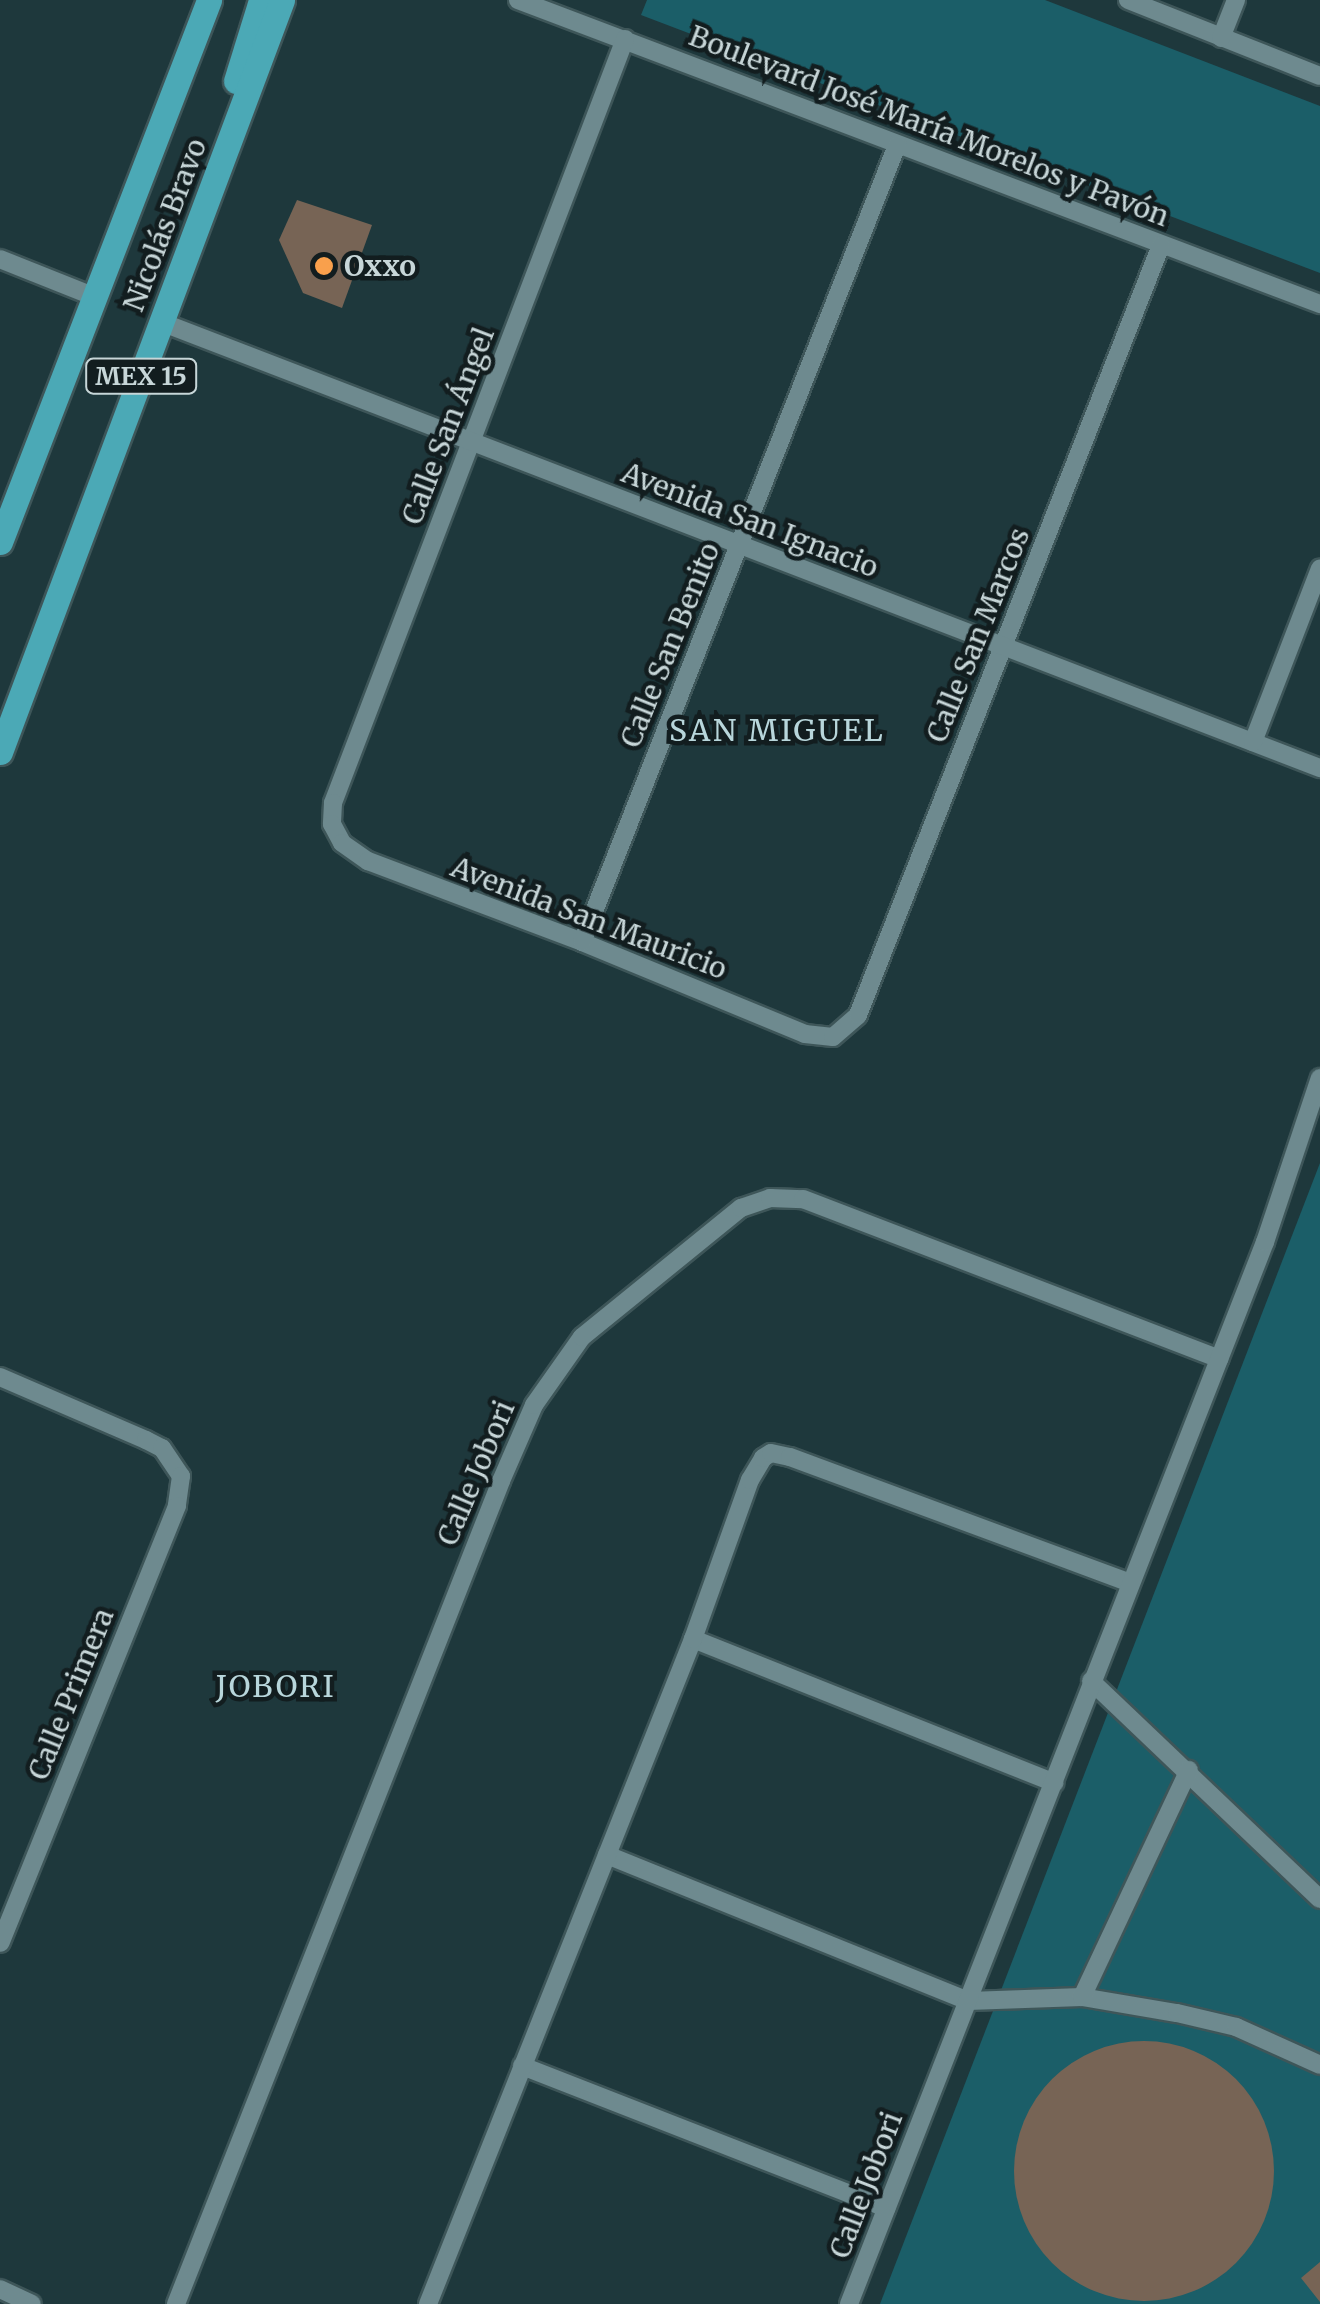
<!DOCTYPE html>
<meta charset="utf-8">
<style>
body{margin:0}
#map{position:relative;width:1320px;height:2304px;overflow:hidden;background:#1e383c;font-family:Merriweather,serif}
div>[style]{position:absolute}
.green>*{inset:0;background:#1b5e68}
.building>*{inset:0;background:#776455}
.round{border-radius:50%}
.roads{filter:drop-shadow(2px 0 #3e5659) drop-shadow(-2px 0 #3e5659) drop-shadow(0 2px #3e5659) drop-shadow(0 -2px #3e5659)}
.minor>*{height:18px;margin:-9px;padding:0 9px;transform-origin:9px;border-radius:9px;background:#6e8a8f}
.major>*{height:25px;margin:-12.5px;padding:0 12.5px;transform-origin:12.5px;border-radius:12.5px;background:#4ba9b6}
.dots>*{width:28px;height:28px;translate:-50% -50%;box-sizing:border-box;border:5px solid #121d1f;border-radius:50%}
span{translate:-50% -50%;white-space:nowrap;text-align:center;line-height:1.15;-webkit-text-stroke:9px #121d1f;paint-order:stroke}
.shield-label span{padding:2px 8px;background:#121d1f;border:2px solid;border-radius:8px;-webkit-text-stroke-width:0}
.shield-label{font-size:25px;color:#c7d6d8;font-weight:700}
.street-label{font-size:28px;color:#c7d6d8}
.poi-label{font-size:28px;color:#c7d6d8;font-weight:700}
.left{translate:0 -50%;text-align:left}
.neighbourhood-label{font-size:30px;color:#b8d6db;letter-spacing:2.5px}
</style>
<div id="map">
<div class="green">
<i style="clip-path:polygon(647px 0,1045px 0,1320px 106px,1320px 273px,641px 15px)"></i>
<i style="clip-path:polygon(1320px 1163px,1320px 2304px,880px 2304px)"></i>
</div>
<div class="building">
<i style="clip-path:polygon(297px 200px,372px 225px,342px 308px,303px 293px,279px 240px)"></i>
<i class="round" style="left:1014px;top:2041px;width:260px;height:260px"></i>
<i style="clip-path:polygon(1320px 2262px,1320px 2302px,1301px 2278px)"></i>
</div>
<div class="roads">
<div class="minor">
<i style="left:518px;top:0;width:858px;rotate:20.76deg"></i>
<i style="left:1128px;top:0;width:206px;rotate:21.6deg"></i>
<i style="left:1221px;top:38px;width:41px;rotate:-68.5deg"></i>
<i style="left:625px;top:39px;width:818px;rotate:110.92deg"></i>
<i style="left:333px;top:803px;width:21px;rotate:93deg"></i>
<i style="left:332px;top:824px;width:21px;rotate:62deg"></i>
<i style="left:342px;top:843px;width:32px;rotate:35deg"></i>
<i style="left:368px;top:861px;width:229px;rotate:20.7deg"></i>
<i style="left:582px;top:942px;width:241px;rotate:22.4deg"></i>
<i style="left:805px;top:1034px;width:28px;rotate:6deg"></i>
<i style="left:833px;top:1037px;width:33px;rotate:-41deg"></i>
<i style="left:858px;top:1015px;width:827px;rotate:-68.52deg"></i>
<i style="left:0;top:259px;width:102px;rotate:21.8deg"></i>
<i style="left:161px;top:322px;width:1242px;rotate:21.05deg"></i>
<i style="left:1253px;top:742px;width:186px;rotate:-68.9deg"></i>
<i style="left:582px;top:942px;width:857px;rotate:-68.43deg"></i>
<i style="left:0;top:1377px;width:159px;rotate:23.3deg"></i>
<i style="left:146px;top:1440px;width:18px;rotate:27deg"></i>
<i style="left:162px;top:1448px;width:34px;rotate:56deg"></i>
<i style="left:181px;top:1476px;width:30px;rotate:98deg"></i>
<i style="left:177px;top:1506px;width:471px;rotate:112deg"></i>
<i style="left:693px;top:1639px;width:389px;rotate:21.7deg"></i>
<i style="left:1091px;top:1681px;width:316px;rotate:43.6deg"></i>
<i style="left:607px;top:1855px;width:389px;rotate:22deg"></i>
<i style="left:968px;top:2001px;width:114px;rotate:-2deg"></i>
<i style="left:1082px;top:1997px;width:96px;rotate:9.6deg"></i>
<i style="left:1177px;top:2013px;width:61px;rotate:13.3deg"></i>
<i style="left:1236px;top:2027px;width:92px;rotate:24.3deg"></i>
<i style="left:1082px;top:1997px;width:251px;rotate:-64.8deg"></i>
<i style="left:522px;top:2066px;width:391px;rotate:21.3deg"></i>
<i style="left:0;top:2289px;width:35px;rotate:25deg"></i>
<i style="left:176px;top:2304px;width:885px;rotate:-68.45deg"></i>
<i style="left:501px;top:1481px;width:83px;rotate:-66.5deg"></i>
<i style="left:534px;top:1405px;width:83px;rotate:-54.8deg"></i>
<i style="left:582px;top:1337px;width:205px;rotate:-39.1deg"></i>
<i style="left:741px;top:1208px;width:31px;rotate:-19deg"></i>
<i style="left:770px;top:1198px;width:33px;rotate:2deg"></i>
<i style="left:803px;top:1199px;width:446px;rotate:21deg"></i>
<i style="left:428px;top:2304px;width:716px;rotate:-68.27deg"></i>
<i style="left:693px;top:1639px;width:169px;rotate:-70.3deg"></i>
<i style="left:750px;top:1480px;width:26px;rotate:-59deg"></i>
<i style="left:763px;top:1458px;width:9px;rotate:-32deg"></i>
<i style="left:771px;top:1453px;width:19px;rotate:12deg"></i>
<i style="left:790px;top:1457px;width:363px;rotate:20.3deg"></i>
<i style="left:849px;top:2304px;width:1141px;rotate:-68.61deg"></i>
<i style="left:1265px;top:1242px;width:173px;rotate:-71.5deg"></i>
</div>
<div class="major">
<i style="left:236px;top:81px;width:85px;rotate:-72.8deg"></i>
<i style="left:0;top:542px;width:581px;rotate:-68.91deg"></i>
<i style="left:0;top:752px;width:803px;rotate:-69.44deg"></i>
</div>
</div>
<div class="dots">
<i style="left:324px;top:266px;background:#f9a04c"></i>
</div>
<div class="shield-label">
<span style="left:141px;top:376px">MEX 15</span>
</div>
<div class="street-label">
<span style="left:929px;top:126px;rotate:21deg">Boulevard José María Morelos y Pavón</span>
<span style="left:165px;top:225px;rotate:-69deg">Nicolás Bravo</span>
<span style="left:448px;top:426px;rotate:-69deg">Calle San Ángel</span>
<span style="left:750px;top:520px;rotate:21deg">Avenida San Ignacio</span>
<span style="left:978px;top:635px;rotate:-68deg">Calle San Marcos</span>
<span style="left:670px;top:645px;rotate:-68deg">Calle San Benito</span>
<span style="left:589px;top:918px;rotate:21deg">Avenida San Mauricio</span>
<span style="left:476px;top:1473px;rotate:-67deg">Calle Jobori</span>
<span style="left:71px;top:1694px;rotate:-68deg">Calle Primera</span>
<span style="left:866px;top:2185px;rotate:-69deg">Calle Jobori</span>
</div>
<div class="poi-label">
<span class="left" style="left:344px;top:266px">Oxxo</span>
</div>
<div class="neighbourhood-label">
<span style="left:777px;top:730px">SAN MIGUEL</span>
<span style="left:276px;top:1686px">JOBORI</span>
</div>
</div>
